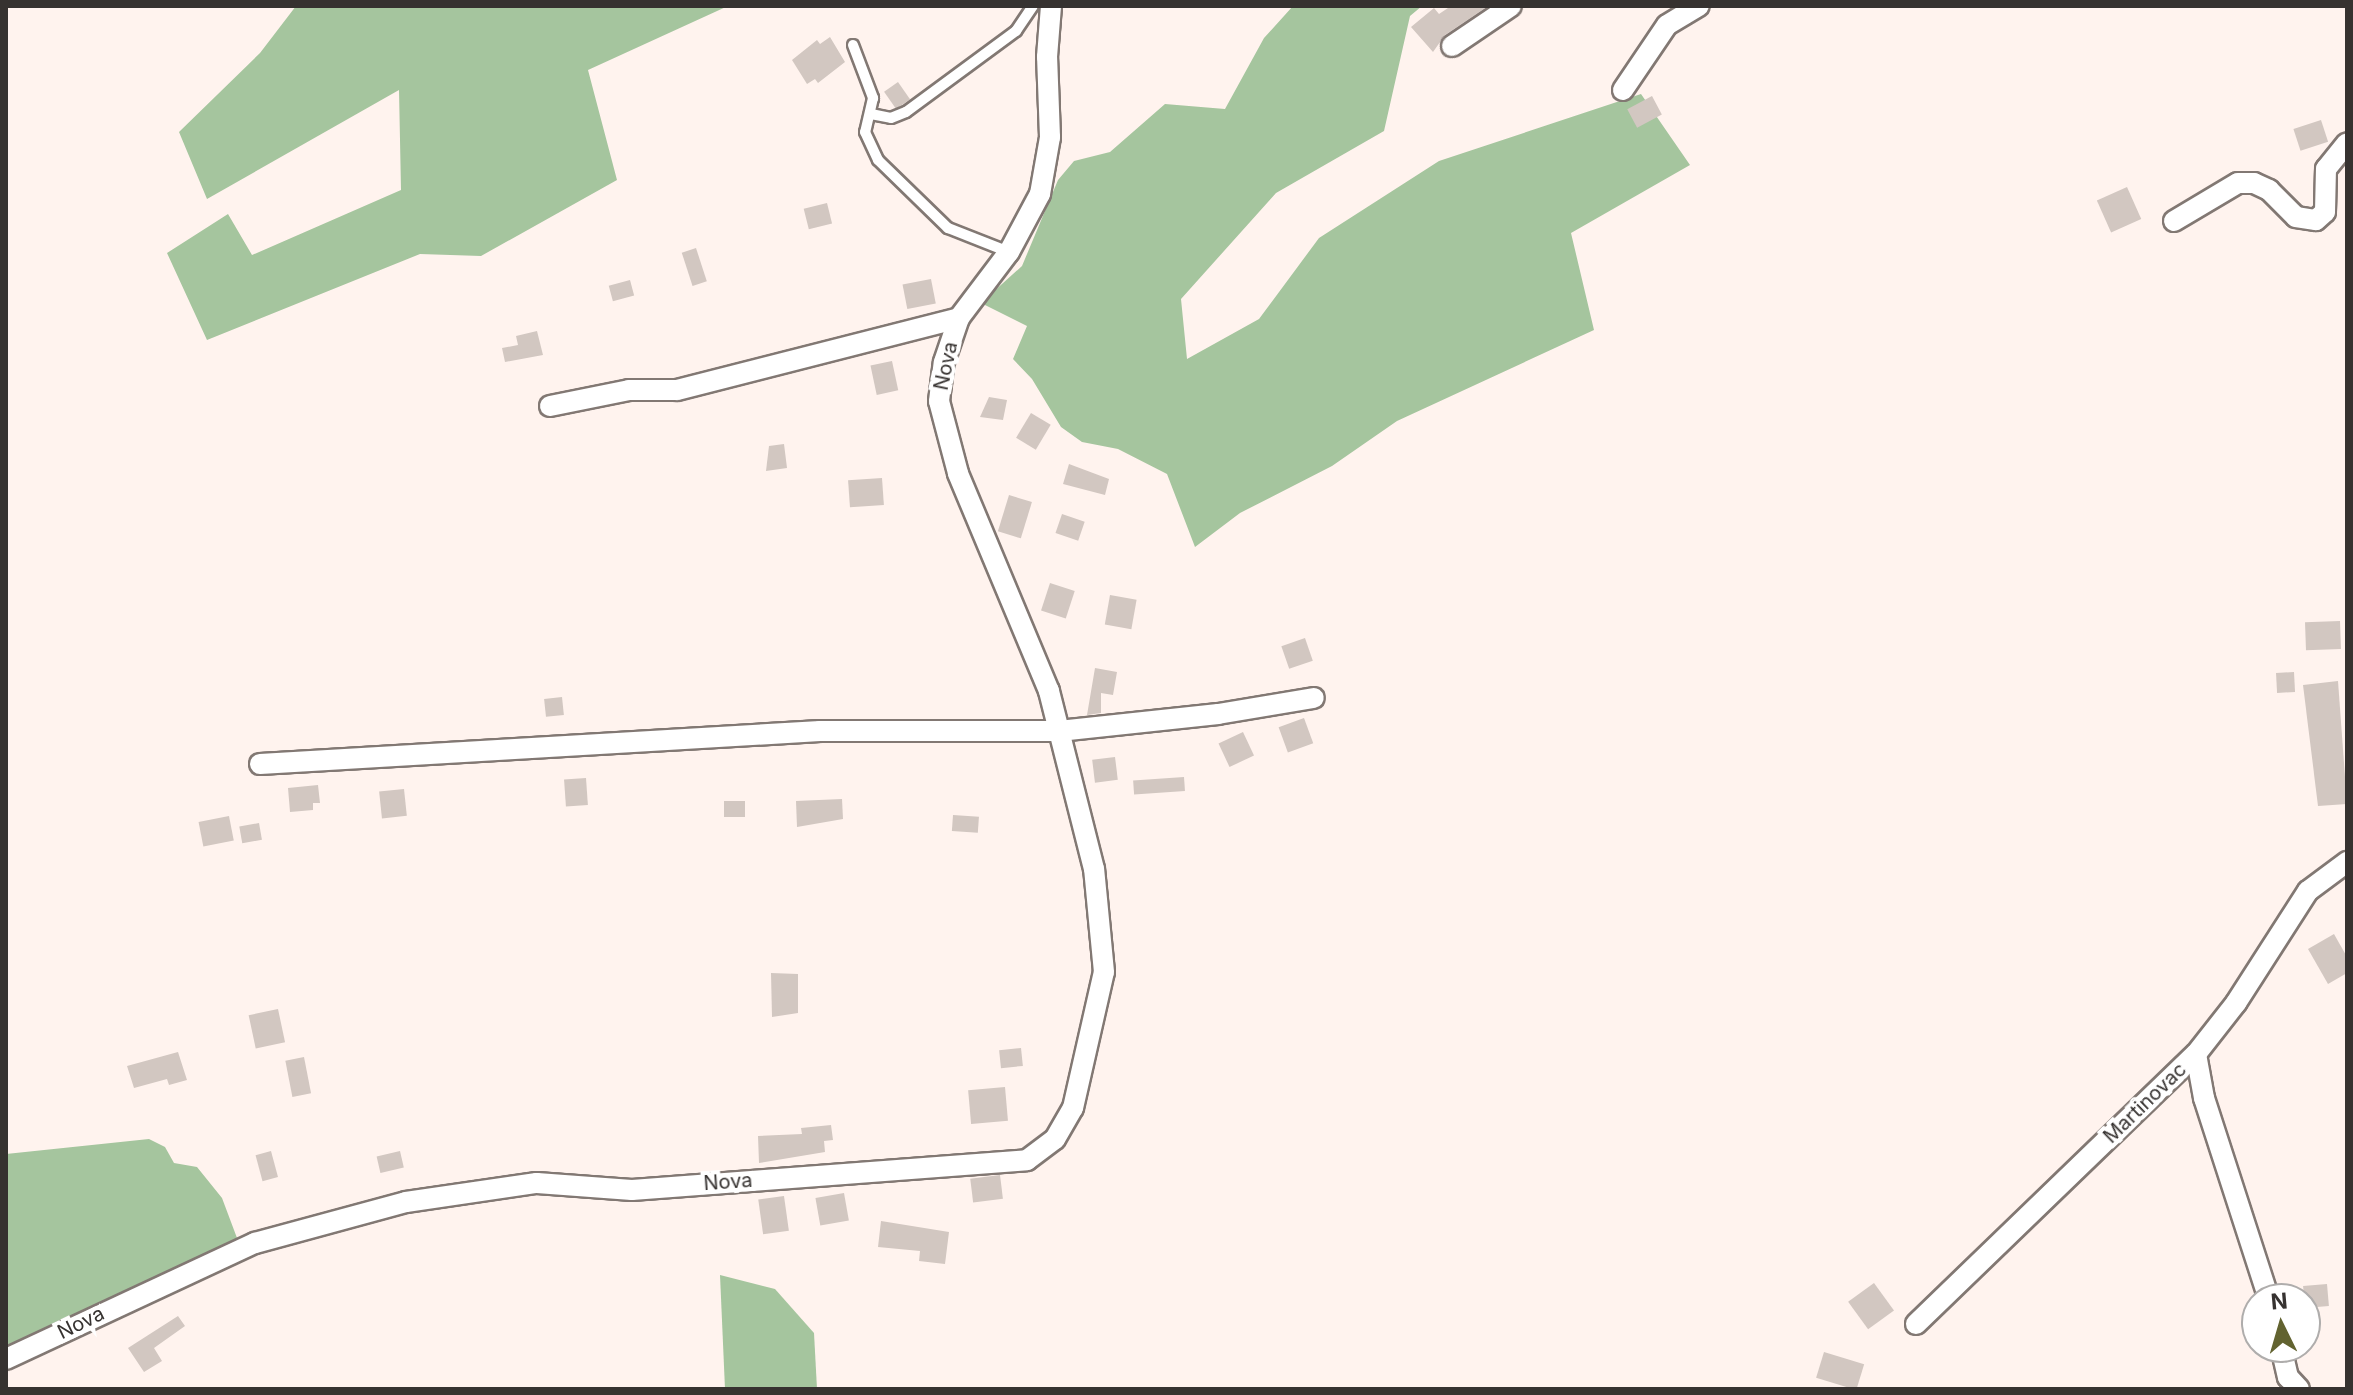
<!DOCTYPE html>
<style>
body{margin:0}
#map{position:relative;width:2353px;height:1395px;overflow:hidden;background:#fff3ee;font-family:Inter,sans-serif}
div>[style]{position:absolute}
.forest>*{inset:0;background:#a5c59e}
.building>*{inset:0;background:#d2c7c1;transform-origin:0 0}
.roads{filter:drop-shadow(2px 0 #827873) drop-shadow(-2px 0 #827873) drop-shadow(0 2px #827873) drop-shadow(0 -2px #827873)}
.lane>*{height:10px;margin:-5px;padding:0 5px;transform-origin:5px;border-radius:5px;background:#fff}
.street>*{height:20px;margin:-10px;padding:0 10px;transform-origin:10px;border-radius:10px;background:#fff}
span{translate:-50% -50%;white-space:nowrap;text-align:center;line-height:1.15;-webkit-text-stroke:8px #fff;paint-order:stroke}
.street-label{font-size:20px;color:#363230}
.frame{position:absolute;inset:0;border:8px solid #363230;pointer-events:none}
.north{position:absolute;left:2241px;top:1283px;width:80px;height:80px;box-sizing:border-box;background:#fff;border:2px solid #afadac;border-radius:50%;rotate:355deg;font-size:22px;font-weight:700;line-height:32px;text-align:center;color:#363230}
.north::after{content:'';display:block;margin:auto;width:28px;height:36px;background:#626330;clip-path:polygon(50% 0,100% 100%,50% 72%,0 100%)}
</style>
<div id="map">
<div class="forest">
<i style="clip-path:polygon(296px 6px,728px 6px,588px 70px,617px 180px,481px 256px,420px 254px,207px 340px,167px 253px,228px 214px,252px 255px,401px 190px,399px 90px,207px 199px,179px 132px,260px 53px)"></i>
<i style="clip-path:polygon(1293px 6px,1422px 6px,1410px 16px,1384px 131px,1276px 193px,1181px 299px,1187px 359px,1259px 319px,1319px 238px,1439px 161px,1641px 94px,1690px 165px,1571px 233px,1594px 330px,1397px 421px,1332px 466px,1240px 513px,1195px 547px,1167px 474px,1118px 449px,1082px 442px,1061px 427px,1032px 379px,1013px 359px,1027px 326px,981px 303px,1022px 266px,1058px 180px,1074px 161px,1110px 152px,1165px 104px,1225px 109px,1264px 38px)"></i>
<i style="clip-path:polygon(149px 1139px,165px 1147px,174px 1163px,197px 1167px,222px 1198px,237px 1238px,6px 1348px,6px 1154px)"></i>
<i style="clip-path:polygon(720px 1275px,775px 1289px,814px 1333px,817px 1389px,725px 1389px)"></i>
</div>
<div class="building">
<i style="clip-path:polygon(1451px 6px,1488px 6px,1445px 35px,1433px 52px,1411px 27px,1434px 8px,1439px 14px)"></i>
<i style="clip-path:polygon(830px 37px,845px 62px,818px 83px,815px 79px,807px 84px,792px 60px,817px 40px,820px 44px)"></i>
<i style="left:898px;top:82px;width:21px;height:17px;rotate:55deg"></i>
<i style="left:1652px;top:96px;width:21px;height:28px;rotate:62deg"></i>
<i style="left:2321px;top:120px;width:23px;height:29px;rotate:72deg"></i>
<i style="left:2127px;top:187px;width:35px;height:33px;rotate:66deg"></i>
<i style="left:827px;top:203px;width:21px;height:24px;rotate:76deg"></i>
<i style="left:696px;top:248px;width:35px;height:15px;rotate:72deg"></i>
<i style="left:931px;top:279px;width:25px;height:29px;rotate:79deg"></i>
<i style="left:630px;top:280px;width:16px;height:22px;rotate:75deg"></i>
<i style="clip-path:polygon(537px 331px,543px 355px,505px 362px,502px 348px,518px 345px,516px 336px)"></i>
<i style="left:892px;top:361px;width:30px;height:22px;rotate:78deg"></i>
<i style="clip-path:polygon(989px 397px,1007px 400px,1003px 420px,980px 417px)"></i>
<i style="left:1031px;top:413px;width:23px;height:29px;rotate:31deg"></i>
<i style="clip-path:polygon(784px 444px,787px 468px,766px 471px,769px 446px)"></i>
<i style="clip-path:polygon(1069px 464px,1109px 479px,1105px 495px,1063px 484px)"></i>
<i style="left:882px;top:478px;width:27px;height:34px;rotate:86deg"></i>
<i style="left:1009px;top:495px;width:24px;height:38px;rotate:17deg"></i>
<i style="left:1062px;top:514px;width:24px;height:20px;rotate:19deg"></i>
<i style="left:1050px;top:583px;width:26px;height:29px;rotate:18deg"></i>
<i style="left:1110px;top:595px;width:27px;height:30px;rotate:10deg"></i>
<i style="left:2340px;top:621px;width:28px;height:35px;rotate:88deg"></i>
<i style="left:1305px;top:638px;width:24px;height:25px;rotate:71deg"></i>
<i style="clip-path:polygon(1095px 668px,1117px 672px,1113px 695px,1101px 693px,1101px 713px,1087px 715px)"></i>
<i style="left:2294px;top:672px;width:20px;height:18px;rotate:87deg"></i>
<i style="clip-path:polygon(2338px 681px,2347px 804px,2318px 806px,2303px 685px)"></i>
<i style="left:562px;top:697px;width:18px;height:18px;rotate:84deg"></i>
<i style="left:1304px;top:718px;width:27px;height:27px;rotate:70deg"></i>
<i style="left:1243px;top:732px;width:26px;height:27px;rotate:65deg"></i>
<i style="left:1115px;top:757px;width:23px;height:23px;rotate:83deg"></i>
<i style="left:1184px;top:777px;width:14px;height:51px;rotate:86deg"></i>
<i style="left:586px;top:778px;width:27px;height:22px;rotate:86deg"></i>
<i style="clip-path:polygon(318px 785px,320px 803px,313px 803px,313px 810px,290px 812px,288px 788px)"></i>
<i style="left:404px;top:789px;width:27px;height:25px;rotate:84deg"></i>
<i style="clip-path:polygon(842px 799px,843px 819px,797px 827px,796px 801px)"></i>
<i style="left:724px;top:801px;width:21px;height:16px"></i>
<i style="left:953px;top:815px;width:26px;height:16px;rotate:4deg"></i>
<i style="left:229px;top:816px;width:25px;height:31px;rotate:79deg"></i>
<i style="left:259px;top:823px;width:17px;height:20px;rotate:80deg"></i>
<i style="clip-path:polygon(2334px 934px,2347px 957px,2347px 973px,2328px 984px,2308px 949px)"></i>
<i style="clip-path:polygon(771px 973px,798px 974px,798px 1013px,772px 1017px)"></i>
<i style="left:278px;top:1009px;width:34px;height:30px;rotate:78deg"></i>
<i style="left:1021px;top:1048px;width:18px;height:22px;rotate:84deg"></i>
<i style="clip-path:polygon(178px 1052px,187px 1080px,169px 1085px,167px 1079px,134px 1088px,127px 1066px)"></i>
<i style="left:304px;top:1057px;width:37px;height:19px;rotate:79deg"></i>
<i style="left:1005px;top:1087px;width:34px;height:37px;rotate:85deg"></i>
<i style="clip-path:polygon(831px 1125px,833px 1140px,824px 1141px,825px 1152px,759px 1163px,758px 1136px,802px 1134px,801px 1128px)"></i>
<i style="left:271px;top:1151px;width:27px;height:16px;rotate:75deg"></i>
<i style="left:400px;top:1151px;width:17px;height:24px;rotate:77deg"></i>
<i style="left:1000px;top:1175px;width:24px;height:30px;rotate:83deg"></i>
<i style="left:844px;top:1193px;width:28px;height:29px;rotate:80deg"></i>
<i style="left:784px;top:1196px;width:35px;height:26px;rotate:82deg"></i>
<i style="clip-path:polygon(881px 1221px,949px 1232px,945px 1264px,919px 1261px,920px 1251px,878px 1247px)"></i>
<i style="left:1874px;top:1283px;width:34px;height:32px;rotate:54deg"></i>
<i style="left:2327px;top:1284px;width:22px;height:24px;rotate:85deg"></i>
<i style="clip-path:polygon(178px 1316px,185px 1326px,154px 1348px,162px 1361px,144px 1372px,128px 1348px)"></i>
<i style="left:1824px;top:1352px;width:42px;height:27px;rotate:17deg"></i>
</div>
<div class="roads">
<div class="lane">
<i style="left:853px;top:45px;width:57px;rotate:69.3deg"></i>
<i style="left:873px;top:98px;width:35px;rotate:103deg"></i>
<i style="left:865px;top:132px;width:31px;rotate:65deg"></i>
<i style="left:878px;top:160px;width:98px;rotate:44.2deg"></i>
<i style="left:948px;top:228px;width:66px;rotate:21.5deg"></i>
<i style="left:871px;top:114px;width:20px;rotate:11deg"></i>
<i style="left:891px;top:118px;width:16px;rotate:-22deg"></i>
<i style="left:906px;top:112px;width:137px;rotate:-36.4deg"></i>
<i style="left:1016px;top:31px;width:30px;rotate:-56deg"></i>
</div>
<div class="street">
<i style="left:1452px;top:46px;width:71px;rotate:-34.1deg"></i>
<i style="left:1623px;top:90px;width:78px;rotate:-55.9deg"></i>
<i style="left:1667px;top:25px;width:37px;rotate:-31deg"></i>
<i style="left:2174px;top:221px;width:74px;rotate:-30.7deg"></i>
<i style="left:2238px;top:183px;width:16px"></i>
<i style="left:2254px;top:183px;width:17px;rotate:25deg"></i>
<i style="left:2269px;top:190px;width:38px;rotate:45deg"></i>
<i style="left:2296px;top:217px;width:20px;rotate:9deg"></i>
<i style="left:2316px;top:220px;width:12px;rotate:-42deg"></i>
<i style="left:2325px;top:212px;width:43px;rotate:-88.7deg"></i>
<i style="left:2326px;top:169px;width:33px;rotate:-51deg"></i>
<i style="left:550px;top:406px;width:81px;rotate:-11.4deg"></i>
<i style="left:629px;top:390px;width:48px"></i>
<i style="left:677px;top:390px;width:291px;rotate:-14.3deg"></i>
<i style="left:260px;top:764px;width:561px;rotate:-3.37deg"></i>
<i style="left:820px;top:731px;width:239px"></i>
<i style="left:1059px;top:731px;width:160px;rotate:-6.1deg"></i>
<i style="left:1218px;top:714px;width:97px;rotate:-9.5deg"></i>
<i style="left:2196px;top:1054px;width:45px;rotate:79.7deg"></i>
<i style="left:2204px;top:1098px;width:211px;rotate:72.1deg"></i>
<i style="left:1916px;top:1324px;width:389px;rotate:-44deg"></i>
<i style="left:2196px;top:1054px;width:65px;rotate:-51.9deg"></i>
<i style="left:2236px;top:1003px;width:133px;rotate:-57.3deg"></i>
<i style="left:2308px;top:891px;width:49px;rotate:-36.6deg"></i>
<i style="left:2281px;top:1347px;width:31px;rotate:77deg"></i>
<i style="left:2288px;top:1377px;width:16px;rotate:47deg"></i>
<i style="left:6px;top:1359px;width:275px;rotate:-25deg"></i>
<i style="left:255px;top:1243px;width:156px;rotate:-15.2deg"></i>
<i style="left:406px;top:1202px;width:132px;rotate:-8.3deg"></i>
<i style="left:537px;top:1183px;width:95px;rotate:4.2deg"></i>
<i style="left:632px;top:1190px;width:396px;rotate:-4.3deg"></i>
<i style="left:1027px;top:1160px;width:35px;rotate:-37deg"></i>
<i style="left:1055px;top:1139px;width:36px;rotate:-60deg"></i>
<i style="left:1073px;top:1108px;width:139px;rotate:-77.2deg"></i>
<i style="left:1104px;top:972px;width:103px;rotate:-95.5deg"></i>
<i style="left:1094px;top:869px;width:184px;rotate:-104.2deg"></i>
<i style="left:1049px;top:691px;width:236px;rotate:-112.7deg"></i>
<i style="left:958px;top:473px;width:74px;rotate:-104.8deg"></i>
<i style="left:939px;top:401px;width:39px;rotate:-83deg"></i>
<i style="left:944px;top:362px;width:46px;rotate:-71.2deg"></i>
<i style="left:959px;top:318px;width:83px;rotate:-52.9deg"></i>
<i style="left:1009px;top:252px;width:66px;rotate:-61.9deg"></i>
<i style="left:1040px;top:194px;width:58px;rotate:-80deg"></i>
<i style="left:1050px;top:137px;width:80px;rotate:-92.1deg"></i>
<i style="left:1047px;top:57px;width:51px;rotate:-85.5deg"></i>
</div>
</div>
<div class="street-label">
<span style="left:946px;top:366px;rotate:-78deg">Nova</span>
<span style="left:2145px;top:1103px;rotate:-44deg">Martinovac</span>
<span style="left:728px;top:1182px;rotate:-4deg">Nova</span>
<span style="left:81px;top:1323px;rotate:-26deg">Nova</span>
</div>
<div class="frame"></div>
<div class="north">N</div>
</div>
